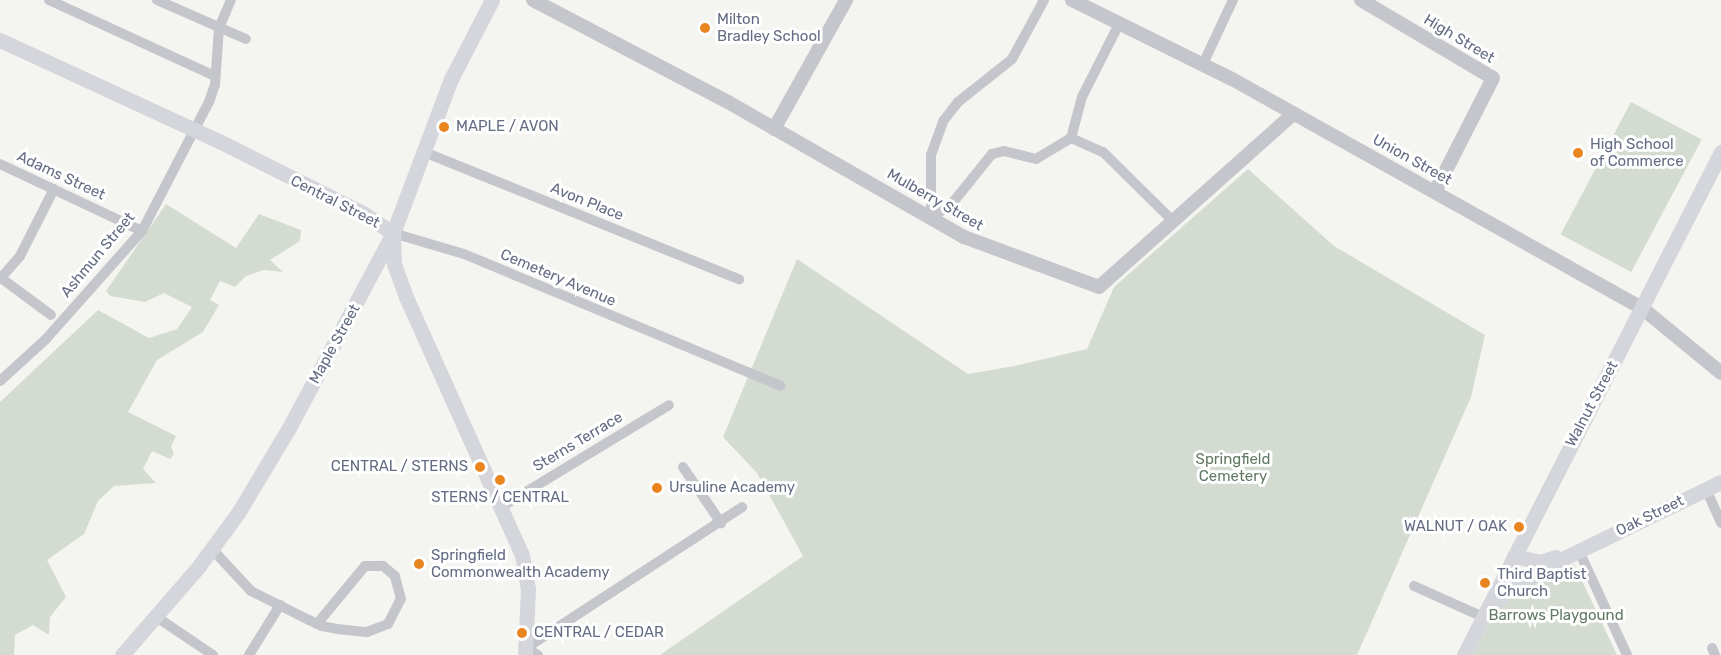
<!DOCTYPE html>
<style>
body{margin:0}
#map{position:relative;width:1721px;height:655px;overflow:hidden;background:#f4f5f1;font-family:Rubik,sans-serif}
div>[style]{position:absolute}
.green>*{inset:0;background:#d4dcd2;transform-origin:0 0}
.minor>*{height:10px;margin:-5px;padding:0 5px;transform-origin:5px;border-radius:5px;background:#c5c6cb}
.tertiary>*{height:14px;margin:-7px;padding:0 7px;transform-origin:7px;border-radius:7px;background:#c5c6cb}
.secondary>*{height:15px;margin:-7.5px;padding:0 7.5px;transform-origin:7.5px;border-radius:7.5px;background:#d4d6dc}
.dots>*{width:16px;height:16px;translate:-50% -50%;box-sizing:border-box;border:3px solid #fff;border-radius:50%}
span{translate:-50% -50%;white-space:nowrap;text-align:center;line-height:1.15;-webkit-text-stroke:6px #fff;paint-order:stroke}
.poi-label{font-size:15px;color:#636c83}
.left{translate:0 -50%;text-align:left}
.right{translate:-100% -50%;text-align:right}
.street-label{font-size:15px;color:#636c83}
.park-label{font-size:15px;color:#627a64}
</style>
<div id="map">
<div class="green">
<i style="left:1631px;top:102px;width:80px;height:150px;rotate:28deg"></i>
<i style="clip-path:polygon(1248px 169px,1334px 246px,1485px 335px,1471px 397px,1357px 655px,660px 655px,803px 556px,757px 473px,723px 437px,797px 259px,968px 374px,1014px 366px,1087px 349px,1114px 287px)"></i>
<i style="clip-path:polygon(166px 204px,236px 248px,259px 214px,301px 230px,300px 241px,270px 260px,283px 272px,264px 270px,246px 276px,235px 287px,220px 281px,210px 300px,219px 305px,203px 332px,157px 360px,128px 412px,176px 436px,171px 447px,174px 454px,170px 459px,152px 451px,143px 469px,156px 483px,114px 486px,98px 501px,84px 534px,47px 560px,66px 597px,50px 617px,49px 635px,33px 625px,15px 635px,14px 655px,0 655px,0 402px,98px 310px,149px 338px,177px 329px,192px 307px,164px 293px,145px 302px,110px 296px,106px 291px)"></i>
<i style="clip-path:polygon(1574px 564px,1617px 655px,1473px 655px,1498px 607px,1511px 595px)"></i>
</div>
<div class="minor">
<i style="left:49px;top:0;width:183px;rotate:24.6deg"></i>
<i style="left:157px;top:0;width:97px;rotate:23.7deg"></i>
<i style="left:1203px;top:64px;width:71px;rotate:-64.9deg"></i>
<i style="left:1071px;top:138px;width:42px;rotate:-75deg"></i>
<i style="left:1082px;top:97px;width:84px;rotate:-63.1deg"></i>
<i style="left:424px;top:152px;width:340px;rotate:22deg"></i>
<i style="left:0;top:164px;width:157px;rotate:25.3deg"></i>
<i style="left:931px;top:217px;width:22px;rotate:-30deg"></i>
<i style="left:950px;top:206px;width:67px;rotate:-51.1deg"></i>
<i style="left:992px;top:154px;width:12px;rotate:-14deg"></i>
<i style="left:1004px;top:151px;width:33px;rotate:14deg"></i>
<i style="left:1036px;top:159px;width:41px;rotate:-31deg"></i>
<i style="left:1071px;top:138px;width:35px;rotate:24deg"></i>
<i style="left:1103px;top:152px;width:100px;rotate:44.6deg"></i>
<i style="left:931px;top:217px;width:62px;rotate:-90deg"></i>
<i style="left:931px;top:155px;width:37px;rotate:-70deg"></i>
<i style="left:944px;top:120px;width:23px;rotate:-52deg"></i>
<i style="left:958px;top:102px;width:69px;rotate:-38.5deg"></i>
<i style="left:1012px;top:59px;width:67px;rotate:-61.5deg"></i>
<i style="left:393px;top:233px;width:74px;rotate:16.5deg"></i>
<i style="left:464px;top:254px;width:343px;rotate:22.6deg"></i>
<i style="left:1px;top:278px;width:62px;rotate:36.5deg"></i>
<i style="left:0;top:279px;width:30px;rotate:-49deg"></i>
<i style="left:20px;top:256px;width:75px;rotate:-63.1deg"></i>
<i style="left:0;top:381px;width:62px;rotate:-42.4deg"></i>
<i style="left:46px;top:339px;width:144px;rotate:-48.4deg"></i>
<i style="left:142px;top:231px;width:145px;rotate:-62.6deg"></i>
<i style="left:209px;top:102px;width:18px;rotate:-71deg"></i>
<i style="left:215px;top:85px;width:57px;rotate:-86deg"></i>
<i style="left:219px;top:28px;width:30px;rotate:-67deg"></i>
<i style="left:683px;top:467px;width:68px;rotate:55.8deg"></i>
<i style="left:1706px;top:489px;width:37px;rotate:66deg"></i>
<i style="left:503px;top:506px;width:194px;rotate:-31.3deg"></i>
<i style="left:212px;top:549px;width:57px;rotate:47.1deg"></i>
<i style="left:251px;top:591px;width:65px;rotate:26.6deg"></i>
<i style="left:309px;top:620px;width:14px;rotate:25deg"></i>
<i style="left:322px;top:626px;width:15px;rotate:11deg"></i>
<i style="left:337px;top:629px;width:30px;rotate:6deg"></i>
<i style="left:367px;top:632px;width:22px;rotate:-21deg"></i>
<i style="left:388px;top:624px;width:28px;rotate:-63deg"></i>
<i style="left:401px;top:599px;width:24px;rotate:-105deg"></i>
<i style="left:395px;top:576px;width:16px;rotate:-140deg"></i>
<i style="left:383px;top:566px;width:18px;rotate:180deg"></i>
<i style="left:365px;top:566px;width:75px;rotate:129.6deg"></i>
<i style="left:1579px;top:551px;width:115px;rotate:65.2deg"></i>
<i style="left:1414px;top:586px;width:76px;rotate:24.2deg"></i>
<i style="left:155px;top:616px;width:70px;rotate:33.9deg"></i>
<i style="left:1712px;top:648px;width:8px;rotate:67deg"></i>
<i style="left:249px;top:655px;width:59px;rotate:-58.2deg"></i>
<i style="left:538px;top:655px;width:14px;rotate:-150deg"></i>
<i style="left:526px;top:648px;width:258px;rotate:-33.1deg"></i>
</div>
<div class="tertiary">
<i style="left:533px;top:0;width:220px;rotate:27.6deg"></i>
<i style="left:728px;top:102px;width:272px;rotate:29.8deg"></i>
<i style="left:964px;top:237px;width:144px;rotate:20.3deg"></i>
<i style="left:1099px;top:287px;width:260px;rotate:-41.7deg"></i>
<i style="left:1072px;top:0;width:178px;rotate:26.3deg"></i>
<i style="left:1232px;top:79px;width:470px;rotate:29.2deg"></i>
<i style="left:1642px;top:308px;width:102px;rotate:39.4deg"></i>
<i style="left:1361px;top:0;width:153px;rotate:30.6deg"></i>
<i style="left:1493px;top:78px;width:128px;rotate:117deg"></i>
<i style="left:774px;top:129px;width:148px;rotate:-60.8deg"></i>
</div>
<div class="secondary">
<i style="left:0;top:40px;width:248px;rotate:24.8deg"></i>
<i style="left:225px;top:144px;width:154px;rotate:26.6deg"></i>
<i style="left:363px;top:213px;width:36px;rotate:34deg"></i>
<i style="left:393px;top:236px;width:28px;rotate:88deg"></i>
<i style="left:394px;top:264px;width:35px;rotate:70deg"></i>
<i style="left:406px;top:297px;width:283px;rotate:65.8deg"></i>
<i style="left:522px;top:555px;width:34px;rotate:80deg"></i>
<i style="left:528px;top:588px;width:67px;rotate:92.6deg"></i>
<i style="left:1514px;top:556px;width:27px;rotate:13deg"></i>
<i style="left:1540px;top:562px;width:16px;rotate:-18deg"></i>
<i style="left:1495px;top:603px;width:17px;rotate:-45deg"></i>
<i style="left:1507px;top:591px;width:57px;rotate:-30.6deg"></i>
<i style="left:1556px;top:562px;width:183px;rotate:-25.9deg"></i>
<i style="left:122px;top:655px;width:118px;rotate:-49.1deg"></i>
<i style="left:199px;top:566px;width:66px;rotate:-53.7deg"></i>
<i style="left:238px;top:513px;width:101px;rotate:-59.1deg"></i>
<i style="left:290px;top:426px;width:219px;rotate:-61.9deg"></i>
<i style="left:393px;top:233px;width:165px;rotate:-69.4deg"></i>
<i style="left:451px;top:79px;width:89px;rotate:-62.6deg"></i>
<i style="left:1464px;top:655px;width:565px;rotate:-62.94deg"></i>
</div>
<div class="dots">
<i style="left:705px;top:28px;background:#e8851f"></i>
<i style="left:444px;top:127px;background:#e8851f"></i>
<i style="left:1578px;top:153px;background:#e8851f"></i>
<i style="left:480px;top:467px;background:#e8851f"></i>
<i style="left:500px;top:480px;background:#e8851f"></i>
<i style="left:657px;top:488px;background:#e8851f"></i>
<i style="left:1519px;top:527px;background:#e8851f"></i>
<i style="left:419px;top:564px;background:#e8851f"></i>
<i style="left:1485px;top:583px;background:#e8851f"></i>
<i style="left:522px;top:633px;background:#e8851f"></i>
</div>
<div class="poi-label">
<span class="left" style="left:717px;top:28px">Milton<br>Bradley School</span>
<span class="left" style="left:456px;top:127px">MAPLE / AVON</span>
<span class="left" style="left:1590px;top:153px">High School<br>of Commerce</span>
<span class="right" style="left:468px;top:467px">CENTRAL / STERNS</span>
<span class="left" style="left:669px;top:488px">Ursuline Academy</span>
<span style="left:500px;top:498px">STERNS / CENTRAL</span>
<span class="right" style="left:1507px;top:527px">WALNUT / OAK</span>
<span class="left" style="left:431px;top:564px">Springfield<br>Commonwealth Academy</span>
<span class="left" style="left:1497px;top:583px">Third Baptist<br>Church</span>
<span class="left" style="left:534px;top:633px">CENTRAL / CEDAR</span>
</div>
<div class="street-label">
<span style="left:1459px;top:39px;rotate:31deg">High Street</span>
<span style="left:1412px;top:160px;rotate:29deg">Union Street</span>
<span style="left:61px;top:176px;rotate:25deg">Adams Street</span>
<span style="left:935px;top:200px;rotate:30deg">Mulberry Street</span>
<span style="left:335px;top:202px;rotate:27deg">Central Street</span>
<span style="left:587px;top:202px;rotate:22deg">Avon Place</span>
<span style="left:98px;top:255px;rotate:-50deg">Ashmun Street</span>
<span style="left:558px;top:278px;rotate:23deg">Cemetery Avenue</span>
<span style="left:335px;top:344px;rotate:-61deg">Maple Street</span>
<span style="left:1592px;top:404px;rotate:-62deg">Walnut Street</span>
<span style="left:578px;top:442px;rotate:-31deg">Sterns Terrace</span>
<span style="left:1650px;top:516px;rotate:-26deg">Oak Street</span>
</div>
<div class="park-label">
<span style="left:1233px;top:468px">Springfield<br>Cemetery</span>
<span style="left:1556px;top:616px">Barrows Playgound</span>
</div>
</div>
